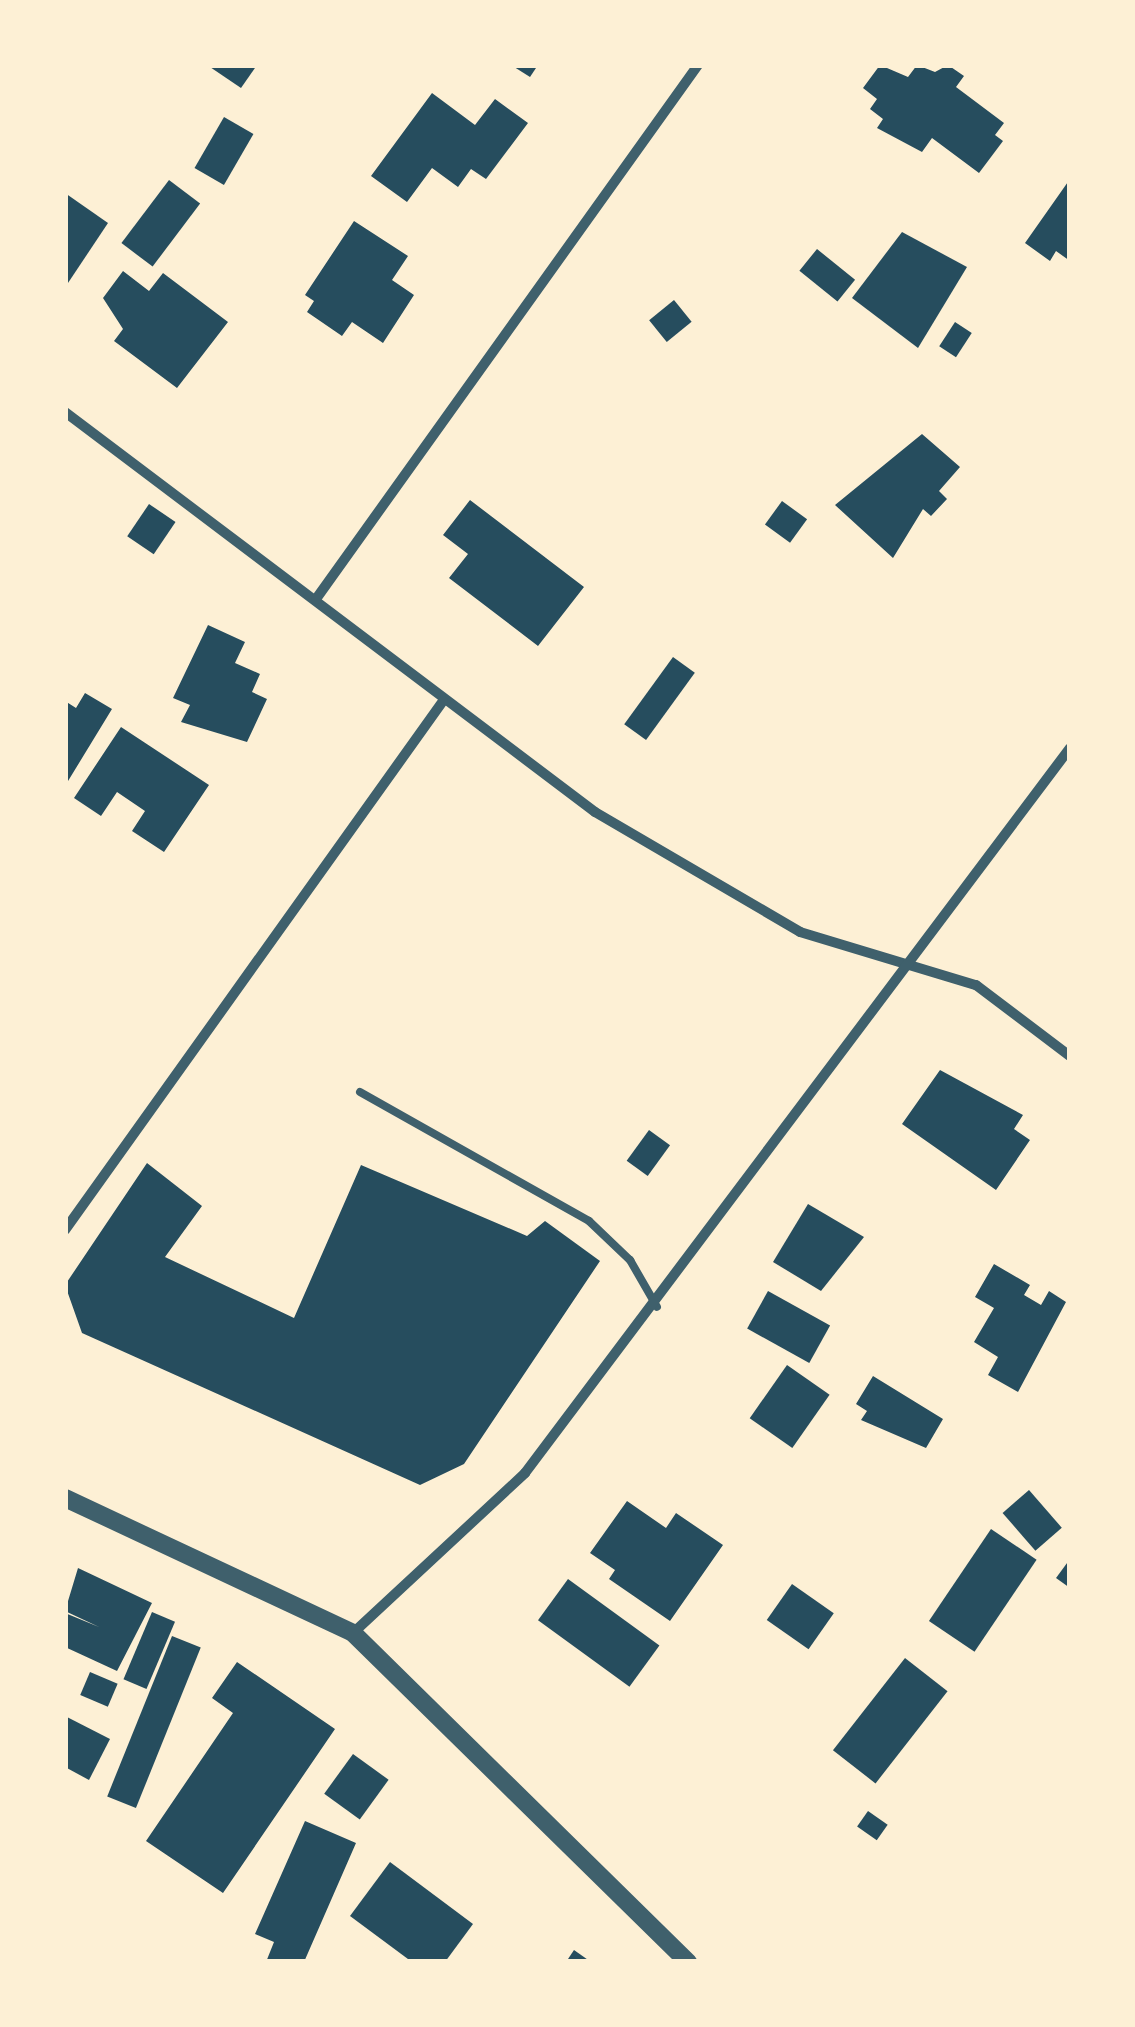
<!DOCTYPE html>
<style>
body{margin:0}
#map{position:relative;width:1135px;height:2027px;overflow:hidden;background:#fdf0d5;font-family:"IBM Plex Sans",sans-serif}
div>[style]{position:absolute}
.building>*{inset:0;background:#264d5e;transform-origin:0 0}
.service>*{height:8px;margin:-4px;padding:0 4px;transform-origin:4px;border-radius:4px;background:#3f606c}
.minor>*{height:10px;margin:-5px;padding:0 5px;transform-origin:5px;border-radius:5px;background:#3f606c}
.tertiary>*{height:18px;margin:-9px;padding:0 9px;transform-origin:9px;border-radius:9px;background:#3f606c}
span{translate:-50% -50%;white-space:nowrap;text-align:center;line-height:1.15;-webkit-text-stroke:9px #fdf0d5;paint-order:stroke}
.frame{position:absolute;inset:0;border:68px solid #fdf0d5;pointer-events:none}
</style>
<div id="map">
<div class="building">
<i style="clip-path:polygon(207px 65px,257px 65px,241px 88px)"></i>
<i style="clip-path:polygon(511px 65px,538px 65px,530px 77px)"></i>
<i style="clip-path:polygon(880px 65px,908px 77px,917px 65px,935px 72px,948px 65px,964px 76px,956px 87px,1004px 123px,995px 135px,1003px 141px,979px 173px,932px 138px,922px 152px,877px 128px,883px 119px,870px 109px,877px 99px,863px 88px)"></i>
<i style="clip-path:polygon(432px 93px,475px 125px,495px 99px,528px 123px,486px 179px,471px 169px,458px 187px,432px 168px,407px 202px,371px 176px)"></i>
<i style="left:224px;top:117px;width:34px;height:59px;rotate:30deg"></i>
<i style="clip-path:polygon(1070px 179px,1070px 261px,1056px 251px,1050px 261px,1025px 243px)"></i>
<i style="left:169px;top:180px;width:39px;height:79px;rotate:37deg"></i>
<i style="clip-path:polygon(65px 193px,108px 223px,68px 283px,65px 281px)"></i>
<i style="clip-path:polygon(354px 221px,408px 256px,392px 280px,414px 295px,383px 343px,352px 322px,342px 336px,307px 312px,314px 301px,305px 295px)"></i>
<i style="clip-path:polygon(902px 232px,967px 267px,918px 348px,852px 298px)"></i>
<i style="left:817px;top:249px;width:49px;height:28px;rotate:39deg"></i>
<i style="clip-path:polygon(123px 271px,149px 291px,163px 273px,228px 322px,177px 388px,114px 341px,123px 329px,103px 298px)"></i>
<i style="left:674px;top:300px;width:28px;height:32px;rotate:51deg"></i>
<i style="left:955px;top:322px;width:20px;height:29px;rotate:33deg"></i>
<i style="clip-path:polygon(922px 434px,960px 467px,939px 491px,947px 499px,931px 516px,923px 509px,893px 558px,835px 505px)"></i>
<i style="clip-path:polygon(470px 500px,584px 587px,538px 646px,449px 578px,468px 554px,443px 535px)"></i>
<i style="left:782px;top:501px;width:31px;height:29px;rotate:36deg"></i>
<i style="left:149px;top:504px;width:32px;height:39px;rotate:34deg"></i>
<i style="clip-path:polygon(208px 625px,245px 642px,235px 663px,260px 674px,252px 692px,267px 699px,247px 742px,181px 722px,190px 705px,173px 698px)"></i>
<i style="left:673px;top:657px;width:27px;height:83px;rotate:36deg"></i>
<i style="clip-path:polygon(85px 693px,112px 709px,65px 786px,65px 701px,76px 708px)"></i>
<i style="clip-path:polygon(121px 727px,209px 785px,164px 852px,132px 831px,145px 811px,117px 792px,101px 816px,74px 798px)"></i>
<i style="clip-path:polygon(940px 1070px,1023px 1115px,1014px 1129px,1030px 1140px,996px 1190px,902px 1124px)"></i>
<i style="left:649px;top:1130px;width:26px;height:38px;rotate:36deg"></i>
<i style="clip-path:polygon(147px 1163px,202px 1206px,165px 1257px,294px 1318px,361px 1165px,527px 1236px,545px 1221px,600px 1261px,464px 1464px,420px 1485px,82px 1333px,65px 1285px)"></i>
<i style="clip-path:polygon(808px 1204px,864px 1237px,821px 1291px,773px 1262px)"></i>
<i style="clip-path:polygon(994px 1264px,1030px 1285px,1024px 1295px,1041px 1305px,1049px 1291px,1066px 1302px,1018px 1392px,988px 1375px,998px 1357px,974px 1342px,994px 1308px,975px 1297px)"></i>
<i style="left:768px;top:1291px;width:71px;height:43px;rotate:29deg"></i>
<i style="left:787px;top:1365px;width:52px;height:65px;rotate:35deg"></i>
<i style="clip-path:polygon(873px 1376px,943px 1419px,926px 1448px,861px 1420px,867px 1411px,856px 1404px)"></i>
<i style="left:1029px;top:1490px;width:50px;height:35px;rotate:49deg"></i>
<i style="clip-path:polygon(627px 1501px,666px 1528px,676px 1513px,723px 1545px,670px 1621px,609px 1579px,615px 1570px,590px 1553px)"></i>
<i style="left:991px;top:1529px;width:55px;height:111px;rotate:34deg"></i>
<i style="clip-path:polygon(1070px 1559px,1070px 1588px,1056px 1578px)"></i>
<i style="clip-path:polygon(78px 1568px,152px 1603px,117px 1671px,65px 1647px,65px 1613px,99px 1627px,65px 1611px)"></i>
<i style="left:568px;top:1579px;width:113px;height:51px;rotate:36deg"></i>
<i style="left:792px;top:1584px;width:51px;height:44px;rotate:35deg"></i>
<i style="left:152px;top:1612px;width:25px;height:73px;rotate:23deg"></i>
<i style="left:172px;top:1636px;width:31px;height:173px;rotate:22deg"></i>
<i style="left:905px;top:1658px;width:54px;height:117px;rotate:38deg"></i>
<i style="clip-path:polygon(237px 1662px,335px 1729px,223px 1893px,146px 1841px,233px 1713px,212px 1698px)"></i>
<i style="left:90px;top:1672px;width:30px;height:25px;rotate:23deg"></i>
<i style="clip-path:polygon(65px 1716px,110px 1739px,89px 1780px,65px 1767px)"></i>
<i style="left:353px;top:1754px;width:44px;height:49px;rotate:36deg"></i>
<i style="left:868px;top:1811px;width:24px;height:19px;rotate:35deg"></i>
<i style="clip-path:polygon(305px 1821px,356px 1843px,304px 1962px,266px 1962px,274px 1942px,255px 1934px)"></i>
<i style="clip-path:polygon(390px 1862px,473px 1924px,445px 1962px,412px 1962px,350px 1916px)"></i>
<i style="clip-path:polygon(574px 1950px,591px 1962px,566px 1962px)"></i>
</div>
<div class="service">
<i style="left:360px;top:1092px;width:263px;rotate:29.4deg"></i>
<i style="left:589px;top:1221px;width:57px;rotate:43.6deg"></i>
<i style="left:630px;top:1260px;width:54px;rotate:60.1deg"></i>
</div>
<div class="minor">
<i style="left:65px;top:412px;width:664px;rotate:37.04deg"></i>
<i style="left:595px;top:812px;width:238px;rotate:30.3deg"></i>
<i style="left:800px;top:932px;width:184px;rotate:16.8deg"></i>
<i style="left:976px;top:985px;width:118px;rotate:37.1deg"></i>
<i style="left:316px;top:599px;width:657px;rotate:-54.42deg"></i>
<i style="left:65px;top:1230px;width:650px;rotate:-54.45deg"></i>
<i style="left:353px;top:1633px;width:235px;rotate:-42.9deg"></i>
<i style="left:525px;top:1473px;width:907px;rotate:-53.07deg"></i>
</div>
<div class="tertiary">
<i style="left:65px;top:1498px;width:318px;rotate:25.1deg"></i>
<i style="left:353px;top:1633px;width:470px;rotate:44.5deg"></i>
</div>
<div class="frame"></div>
</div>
